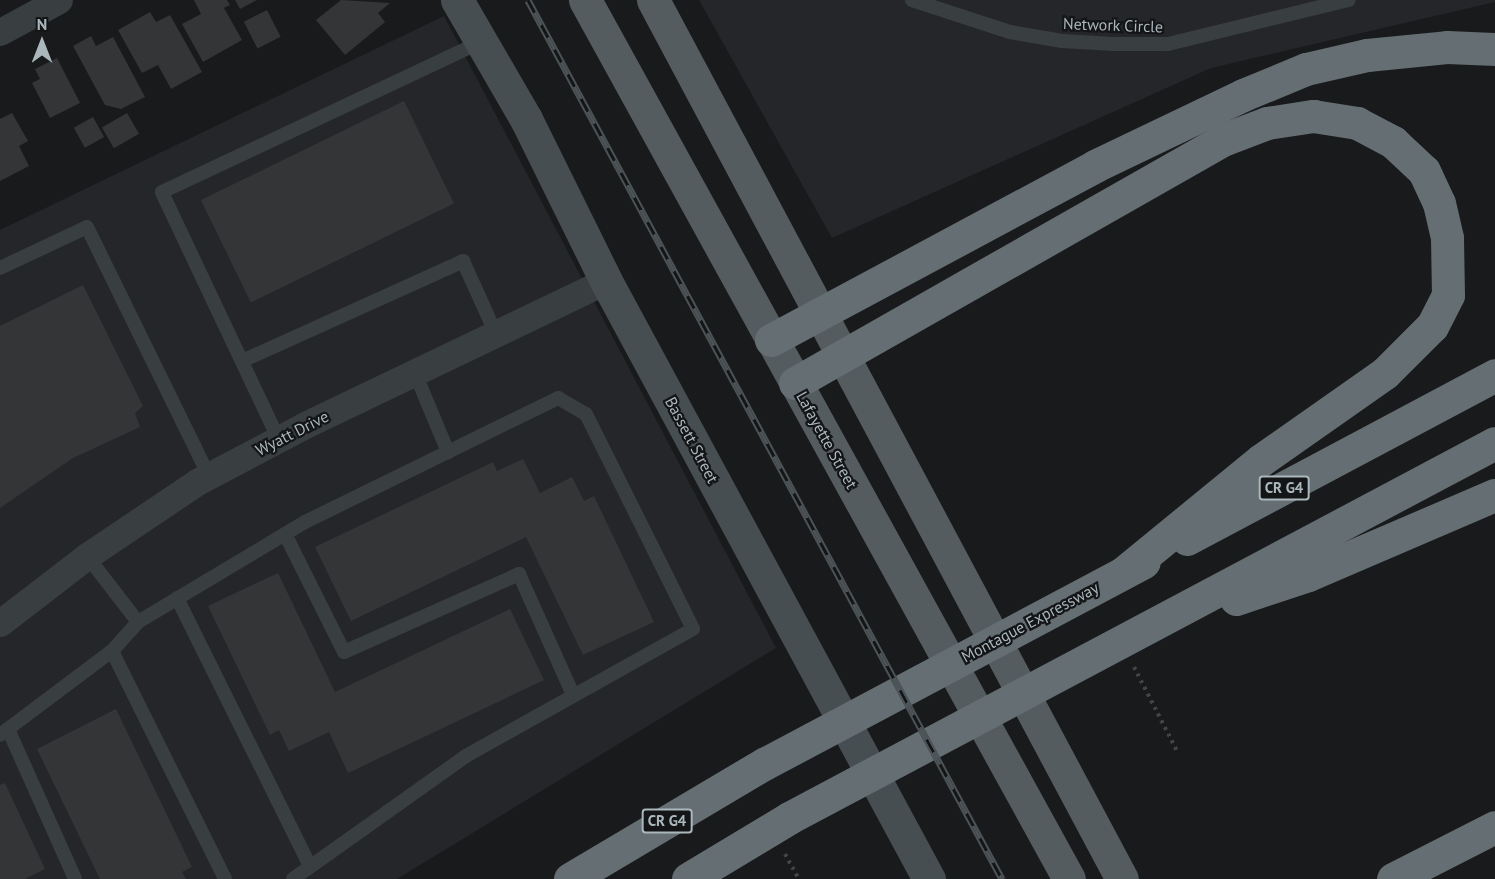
<!DOCTYPE html>
<style>
body{margin:0}
#map{position:relative;width:1495px;height:879px;overflow:hidden;background:#191a1b;font-family:"PT Sans",sans-serif}
div>[style]{position:absolute}
.built>*{inset:0;background:#252629}
.building>*{inset:0;background:#343537;transform-origin:0 0}
.path>*{height:4px;margin-top:-2px;transform-origin:0;background:repeating-linear-gradient(90deg,#3f4548 0 3px,transparent 0 7.5px)}
.lane>*{height:14px;margin:-7px;padding:0 7px;transform-origin:7px;border-radius:7px;background:#393e41}
.street>*{height:27px;margin:-13.5px;padding:0 13.5px;transform-origin:13.5px;border-radius:13.5px;background:#393e41}
.secondary>*{height:33px;margin:-16.5px;padding:0 16.5px;transform-origin:16.5px;border-radius:16.5px;background:#474e51}
.primary>*{height:33px;margin:-16.5px;padding:0 16.5px;transform-origin:16.5px;border-radius:16.5px;background:#555c60}
.highway>*{height:33px;margin:-16.5px;padding:0 16.5px;transform-origin:16.5px;border-radius:16.5px;background:#656e72}
.rail>*{height:7px;margin-top:-3.5px;transform-origin:0;background:repeating-linear-gradient(90deg,#141516 0 14px,#4c5356 0 28px);box-sizing:border-box;border-block:2px solid #4c5356}
span{translate:-50% -50%;white-space:nowrap;text-align:center;line-height:1.15;-webkit-text-stroke:4.5px #141516;paint-order:stroke}
.shield-label span{padding:2px 4px;background:#141516;border:2px solid;border-radius:4px;-webkit-text-stroke-width:0}
.shield-label{font-size:15px;color:#aab7bc;font-weight:700}
.street-label{font-size:16px;color:#aab7bc}
.north{position:absolute;left:12px;top:12px;width:60px;height:60px;-webkit-text-stroke:4px #141516;paint-order:stroke;rotate:0deg;font-size:16px;font-weight:700;line-height:24px;text-align:center;color:#aab7bc}
.north::after{content:'';display:block;margin:auto;width:21px;height:27px;background:#aab7bc;clip-path:polygon(50% 0,100% 100%,50% 72%,0 100%)}
</style>
<div id="map">
<div class="built">
<i style="clip-path:polygon(699px 0,1495px 0,1495px 2px,1211px 68px,832px 238px)"></i>
<i style="clip-path:polygon(444px 16px,776px 648px,397px 879px,0 879px,0 230px)"></i>
</div>
<div class="building">
<i style="clip-path:polygon(194px 0,227px 0,230px 5px,224px 8px,242px 40px,203px 62px,182px 24px,201px 14px)"></i>
<i style="clip-path:polygon(235px 0,257px 0,240px 9px)"></i>
<i style="clip-path:polygon(341px 0,390px 3px,378px 13px,385px 22px,345px 55px,316px 20px)"></i>
<i style="left:267px;top:10px;width:30px;height:26px;rotate:63deg"></i>
<i style="clip-path:polygon(150px 12px,156px 22px,170px 15px,202px 72px,171px 89px,158px 65px,142px 73px,118px 30px)"></i>
<i style="clip-path:polygon(91px 36px,96px 46px,113px 37px,145px 97px,121px 109px,105px 105px,73px 46px)"></i>
<i style="clip-path:polygon(57px 58px,80px 103px,50px 118px,32px 83px,40px 79px,35px 69px)"></i>
<i style="left:404px;top:101px;width:114px;height:226px;rotate:64deg"></i>
<i style="clip-path:polygon(12px 113px,28px 141px,19px 146px,29px 166px,0 181px,0 119px)"></i>
<i style="left:127px;top:113px;width:24px;height:29px;rotate:60deg"></i>
<i style="left:93px;top:117px;width:23px;height:22px;rotate:61deg"></i>
<i style="clip-path:polygon(83px 285px,143px 406px,135px 413px,140px 427px,73px 458px,0 508px,0 326px)"></i>
<i style="clip-path:polygon(523px 459px,540px 493px,572px 477px,584px 501px,594px 496px,654px 622px,583px 655px,526px 537px,351px 621px,315px 547px,493px 462px,497px 471px)"></i>
<i style="clip-path:polygon(278px 573px,335px 692px,510px 609px,544px 680px,348px 773px,329px 732px,289px 751px,279px 730px,270px 735px,208px 606px)"></i>
<i style="clip-path:polygon(116px 709px,192px 867px,182px 872px,186px 879px,100px 879px,37px 749px)"></i>
<i style="clip-path:polygon(5px 783px,45px 869px,25px 879px,0 879px,0 785px)"></i>
</div>
<div class="path">
<i style="left:1134px;top:667px;width:97px;rotate:62.9deg"></i>
<i style="left:785px;top:854px;width:29px;rotate:61deg"></i>
</div>
<div class="lane">
<i style="left:912px;top:0;width:103px;rotate:18.1deg"></i>
<i style="left:1010px;top:32px;width:53px;rotate:9.8deg"></i>
<i style="left:1062px;top:41px;width:52px;rotate:3.3deg"></i>
<i style="left:1114px;top:44px;width:54px"></i>
<i style="left:1168px;top:44px;width:186px;rotate:-13.7deg"></i>
<i style="left:0;top:268px;width:96px;rotate:-25.2deg"></i>
<i style="left:87px;top:227px;width:277px;rotate:63.9deg"></i>
<i style="left:242px;top:361px;width:243px;rotate:-24.3deg"></i>
<i style="left:463px;top:261px;width:80px;rotate:65.7deg"></i>
<i style="left:415px;top:373px;width:86px;rotate:67.3deg"></i>
<i style="left:279px;top:440px;width:274px;rotate:-115.3deg"></i>
<i style="left:162px;top:192px;width:353px;rotate:-25.2deg"></i>
<i style="left:285px;top:534px;width:132px;rotate:63.4deg"></i>
<i style="left:344px;top:652px;width:192px;rotate:-24deg"></i>
<i style="left:519px;top:574px;width:133px;rotate:65.9deg"></i>
<i style="left:87px;top:556px;width:83px;rotate:52.3deg"></i>
<i style="left:177px;top:598px;width:299px;rotate:63.6deg"></i>
<i style="left:112px;top:651px;width:254px;rotate:63.6deg"></i>
<i style="left:8px;top:729px;width:164px;rotate:65.9deg"></i>
<i style="left:0;top:735px;width:140px;rotate:-36.9deg"></i>
<i style="left:112px;top:651px;width:39px;rotate:-48deg"></i>
<i style="left:138px;top:622px;width:195px;rotate:-30.9deg"></i>
<i style="left:305px;top:522px;width:282px;rotate:-26.1deg"></i>
<i style="left:558px;top:398px;width:32px;rotate:30deg"></i>
<i style="left:586px;top:414px;width:240px;rotate:63.5deg"></i>
<i style="left:693px;top:629px;width:260px;rotate:150.8deg"></i>
<i style="left:466px;top:756px;width:212px;rotate:144.6deg"></i>
</div>
<div class="street">
<i style="left:0;top:32px;width:67px;rotate:-28.5deg"></i>
<i style="left:0;top:623px;width:110px;rotate:-37.6deg"></i>
<i style="left:87px;top:556px;width:133px;rotate:-33.9deg"></i>
<i style="left:197px;top:482px;width:122px;rotate:-27.8deg"></i>
<i style="left:305px;top:425px;width:334px;rotate:-25.6deg"></i>
</div>
<div class="secondary">
<i style="left:457px;top:0;width:138px;rotate:59.9deg"></i>
<i style="left:526px;top:119px;width:181px;rotate:63.7deg"></i>
<i style="left:606px;top:281px;width:680px;rotate:61.63deg"></i>
</div>
<div class="primary">
<i style="left:585px;top:0;width:1003px;rotate:61.16deg"></i>
<i style="left:653px;top:0;width:996px;rotate:61.92deg"></i>
</div>
<div class="highway">
<i style="left:771px;top:340px;width:368px;rotate:-28.2deg"></i>
<i style="left:1095px;top:166px;width:164px;rotate:-25.6deg"></i>
<i style="left:1243px;top:95px;width:68px;rotate:-22.4deg"></i>
<i style="left:1306px;top:69px;width:63px;rotate:-12.9deg"></i>
<i style="left:1367px;top:55px;width:80px;rotate:-5.7deg"></i>
<i style="left:1447px;top:47px;width:48px;rotate:2.4deg"></i>
<i style="left:795px;top:383px;width:494px;rotate:-29.6deg"></i>
<i style="left:1225px;top:139px;width:45px;rotate:-20.9deg"></i>
<i style="left:1267px;top:123px;width:47px;rotate:-8.7deg"></i>
<i style="left:1313px;top:116px;width:45px;rotate:9deg"></i>
<i style="left:1357px;top:123px;width:41px;rotate:27.8deg"></i>
<i style="left:1393px;top:142px;width:42px;rotate:43.1deg"></i>
<i style="left:1424px;top:171px;width:35px;rotate:65deg"></i>
<i style="left:1439px;top:203px;width:36px;rotate:77deg"></i>
<i style="left:1447px;top:238px;width:57px;rotate:89deg"></i>
<i style="left:1448px;top:295px;width:35px;rotate:117deg"></i>
<i style="left:1432px;top:326px;width:66px;rotate:135deg"></i>
<i style="left:1385px;top:373px;width:151px;rotate:144.9deg"></i>
<i style="left:1261px;top:460px;width:178px;rotate:140.7deg"></i>
<i style="left:1187px;top:539px;width:349px;rotate:-28deg"></i>
<i style="left:1236px;top:599px;width:76px;rotate:-18.4deg"></i>
<i style="left:1308px;top:575px;width:203px;rotate:-23.2deg"></i>
<i style="left:570px;top:879px;width:226px;rotate:-30.7deg"></i>
<i style="left:764px;top:764px;width:430px;rotate:-28deg"></i>
<i style="left:688px;top:879px;width:118px;rotate:-31.1deg"></i>
<i style="left:789px;top:818px;width:799px;rotate:-27.98deg"></i>
<i style="left:1393px;top:879px;width:114px;rotate:-27deg"></i>
</div>
<div class="rail">
<i style="left:528px;top:0;width:999px;rotate:61.66deg"></i>
</div>
<div class="shield-label">
<span style="left:1284px;top:488px">CR G4</span>
<span style="left:667px;top:821px">CR G4</span>
</div>
<div class="street-label">
<span style="left:1113px;top:25px;rotate:2deg">Network Circle</span>
<span style="left:292px;top:433px;rotate:-27deg">Wyatt Drive</span>
<span style="left:692px;top:440px;rotate:62deg">Bassett Street</span>
<span style="left:827px;top:440px;rotate:61deg">Lafayette Street</span>
<span style="left:1030px;top:622px;rotate:-28deg">Montague Expressway</span>
</div>
<div class="north">N</div>
</div>
